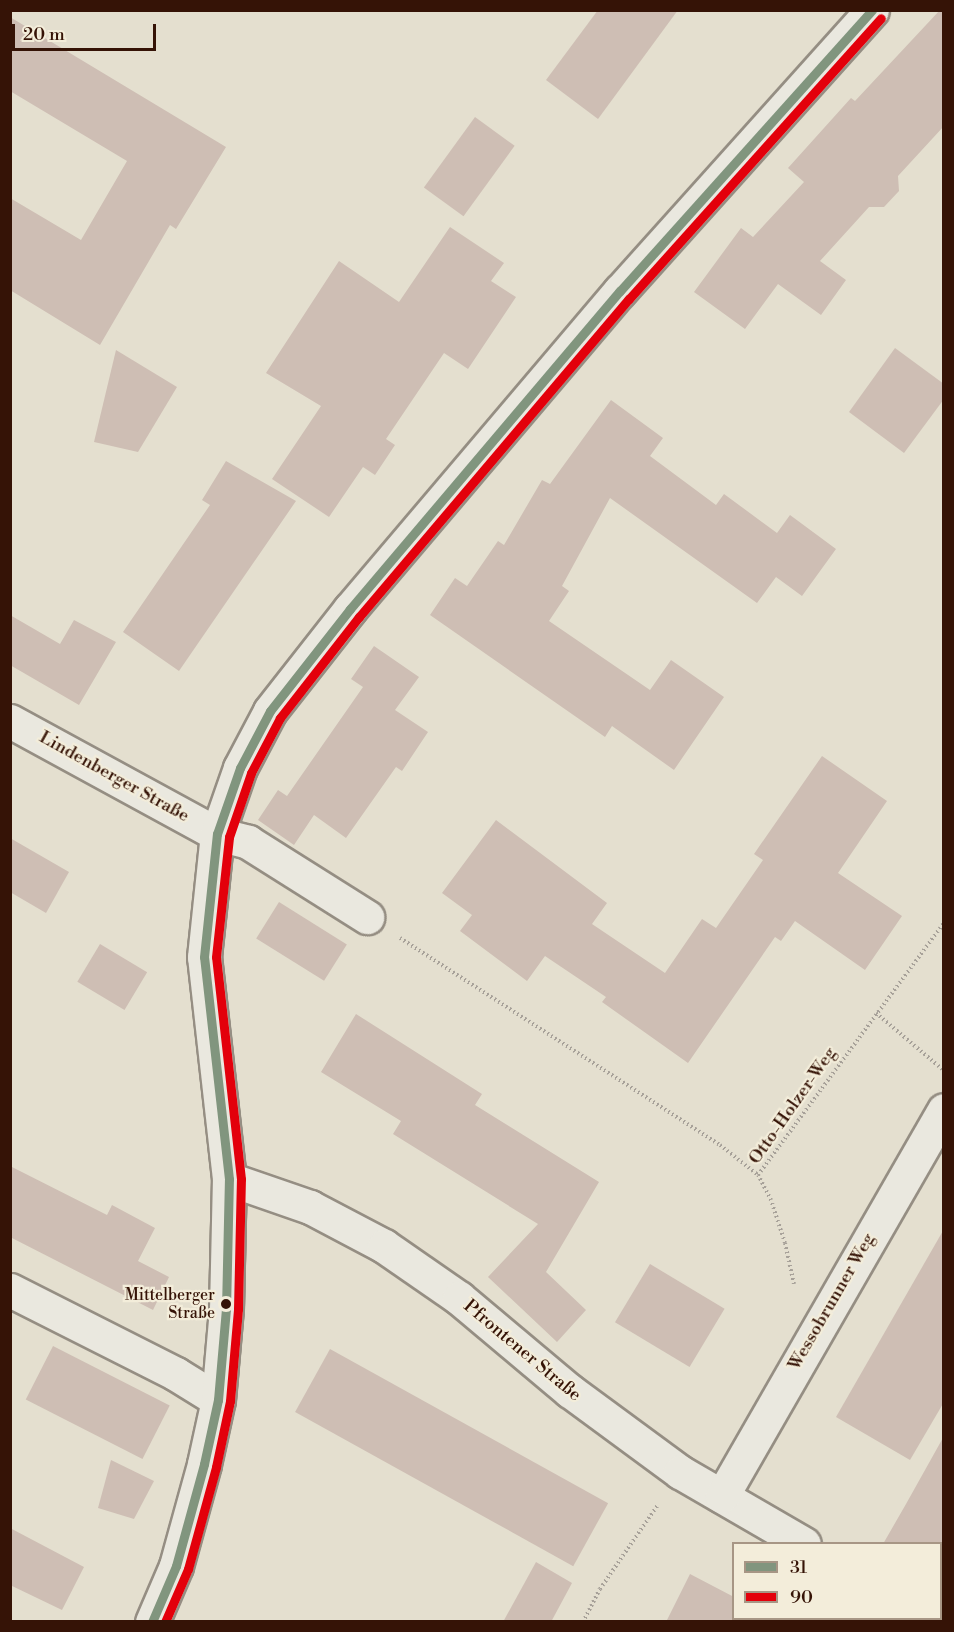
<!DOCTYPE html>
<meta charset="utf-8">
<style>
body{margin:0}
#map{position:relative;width:954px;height:1632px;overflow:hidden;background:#e4dfcf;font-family:"Libre Bodoni",serif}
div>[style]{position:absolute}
.building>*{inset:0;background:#cebeb4;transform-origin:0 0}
.path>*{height:4px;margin-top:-2px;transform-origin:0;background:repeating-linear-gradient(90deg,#a7a199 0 1.5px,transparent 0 4.5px)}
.roads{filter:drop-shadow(2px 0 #958e83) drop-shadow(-2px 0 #958e83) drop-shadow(0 2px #958e83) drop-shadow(0 -2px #958e83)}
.minor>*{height:33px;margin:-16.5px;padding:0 16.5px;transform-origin:16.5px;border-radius:16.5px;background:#eae8df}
.bus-1>*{height:9px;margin:-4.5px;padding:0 4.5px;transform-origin:4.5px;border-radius:4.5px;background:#81957e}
.bus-2>*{height:9px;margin:-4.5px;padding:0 4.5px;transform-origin:4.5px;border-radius:4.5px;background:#e3000b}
.dots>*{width:16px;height:16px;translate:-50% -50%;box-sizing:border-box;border:3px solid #f3edda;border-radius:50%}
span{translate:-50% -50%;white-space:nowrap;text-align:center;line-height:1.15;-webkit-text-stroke:4.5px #f3edda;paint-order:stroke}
.bus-label{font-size:16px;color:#351306}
.right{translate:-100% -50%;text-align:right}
.street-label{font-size:18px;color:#351306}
.frame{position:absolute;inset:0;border:12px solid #351306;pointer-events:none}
.legend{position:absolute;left:732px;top:1542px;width:210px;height:78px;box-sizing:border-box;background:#f3edda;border:2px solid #a79685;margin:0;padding:8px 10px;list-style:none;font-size:18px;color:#351306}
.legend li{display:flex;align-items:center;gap:12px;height:30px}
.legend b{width:30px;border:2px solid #a79685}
.scale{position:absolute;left:12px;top:24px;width:144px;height:27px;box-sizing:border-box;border:3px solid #351306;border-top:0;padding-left:8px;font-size:18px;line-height:21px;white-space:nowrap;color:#351306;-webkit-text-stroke:4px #f3edda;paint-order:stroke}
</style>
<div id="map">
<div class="building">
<i style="clip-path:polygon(598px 10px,678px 10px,598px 119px,546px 80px)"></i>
<i style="clip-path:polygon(940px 10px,944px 10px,944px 126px,898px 176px,899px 191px,884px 207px,869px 207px,820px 261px,846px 280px,821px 315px,778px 284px,745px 329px,694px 292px,741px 228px,753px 237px,804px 182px,788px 168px,851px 98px,855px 101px)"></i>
<i style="clip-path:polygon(10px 17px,226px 147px,176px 229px,170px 225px,100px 345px,10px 290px,10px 198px,81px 240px,127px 161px,10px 91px)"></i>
<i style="left:475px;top:117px;width:49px;height:87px;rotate:36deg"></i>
<i style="clip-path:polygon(450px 227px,504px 263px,491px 281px,516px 297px,468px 369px,444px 353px,386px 439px,395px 445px,375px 475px,363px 467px,329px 517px,272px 479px,321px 406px,266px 373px,339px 261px,399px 302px)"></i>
<i style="clip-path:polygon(895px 348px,944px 384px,944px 399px,904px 453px,849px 412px)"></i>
<i style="clip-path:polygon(116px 350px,177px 387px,138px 452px,94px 442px)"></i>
<i style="clip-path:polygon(611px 400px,663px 438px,650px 456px,716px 505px,724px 494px,777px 533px,790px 515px,836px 549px,802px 596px,776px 577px,757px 603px,610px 498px,562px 586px,569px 591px,549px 621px,650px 690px,671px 660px,724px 697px,674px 770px,612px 726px,605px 737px,430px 615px,455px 578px,467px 586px,498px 541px,504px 545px,542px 480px,550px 484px)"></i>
<i style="clip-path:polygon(226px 461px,296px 501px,179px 671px,123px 632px,210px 505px,202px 500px)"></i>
<i style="clip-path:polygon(10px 615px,60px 644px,74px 620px,116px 642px,79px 705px,10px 665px)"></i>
<i style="clip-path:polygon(374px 646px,419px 677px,395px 710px,428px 732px,402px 771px,396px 767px,346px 838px,314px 815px,294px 845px,258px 820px,278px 790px,296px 802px,287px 796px,363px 687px,351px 679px)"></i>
<i style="clip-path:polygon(822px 756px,887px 801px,838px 873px,902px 916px,865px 970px,795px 921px,781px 941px,775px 937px,688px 1063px,602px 1002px,606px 997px,545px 956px,527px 981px,460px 931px,472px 915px,442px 893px,496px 820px,607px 903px,592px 924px,665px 973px,702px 919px,716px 928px,763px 860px,754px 854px)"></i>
<i style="clip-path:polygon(10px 838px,69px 872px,46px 913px,10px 892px)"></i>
<i style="left:279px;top:902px;width:80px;height:43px;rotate:32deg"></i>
<i style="left:100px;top:944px;width:55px;height:44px;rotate:31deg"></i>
<i style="clip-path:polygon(356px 1014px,482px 1094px,475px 1105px,599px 1182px,546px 1272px,586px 1310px,557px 1342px,488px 1277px,538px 1224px,393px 1134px,401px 1121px,321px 1072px)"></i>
<i style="clip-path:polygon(10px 1166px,107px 1215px,112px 1205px,155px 1228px,138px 1261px,169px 1277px,153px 1310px,10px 1237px)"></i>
<i style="clip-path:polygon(944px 1229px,944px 1402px,910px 1460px,836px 1417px)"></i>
<i style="left:650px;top:1264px;width:87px;height:68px;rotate:31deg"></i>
<i style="left:53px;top:1346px;width:131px;height:60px;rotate:27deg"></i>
<i style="left:330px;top:1349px;width:318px;height:72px;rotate:29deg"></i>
<i style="clip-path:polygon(944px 1436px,944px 1544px,883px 1544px,906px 1504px)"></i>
<i style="clip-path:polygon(111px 1460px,154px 1481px,134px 1519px,98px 1508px)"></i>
<i style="clip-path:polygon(10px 1528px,84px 1567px,62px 1610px,10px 1585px)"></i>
<i style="clip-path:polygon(536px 1562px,572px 1583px,551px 1622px,503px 1622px)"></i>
<i style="clip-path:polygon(690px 1574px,734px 1597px,734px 1618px,775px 1618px,781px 1622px,666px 1622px)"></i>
</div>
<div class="path">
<i style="left:400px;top:938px;width:381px;rotate:32.9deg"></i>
<i style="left:720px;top:1145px;width:48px;rotate:38.3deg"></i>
<i style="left:876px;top:1013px;width:87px;rotate:40.3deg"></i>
<i style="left:794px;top:1284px;width:42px;rotate:-102.4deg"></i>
<i style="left:785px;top:1243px;width:45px;rotate:-108deg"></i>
<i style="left:771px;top:1200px;width:28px;rotate:-117deg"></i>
<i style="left:758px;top:1175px;width:313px;rotate:-53.6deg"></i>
<i style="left:583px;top:1622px;width:37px;rotate:-63deg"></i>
<i style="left:600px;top:1589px;width:101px;rotate:-55.5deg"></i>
</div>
<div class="roads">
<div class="minor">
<i style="left:10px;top:721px;width:236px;rotate:28.6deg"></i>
<i style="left:217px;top:834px;width:32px;rotate:14deg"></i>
<i style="left:248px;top:842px;width:141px;rotate:32.2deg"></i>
<i style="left:229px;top:1179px;width:86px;rotate:19.1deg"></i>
<i style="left:310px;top:1207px;width:84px;rotate:27.8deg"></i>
<i style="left:384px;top:1246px;width:91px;rotate:34.7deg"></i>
<i style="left:459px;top:1298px;width:145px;rotate:40deg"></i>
<i style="left:570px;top:1391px;width:137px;rotate:36.4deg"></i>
<i style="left:680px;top:1472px;width:143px;rotate:30.1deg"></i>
<i style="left:10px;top:1290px;width:186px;rotate:26.8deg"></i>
<i style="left:176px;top:1374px;width:49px;rotate:31.8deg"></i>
<i style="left:722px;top:1496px;width:445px;rotate:-60.1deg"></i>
<i style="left:934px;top:1618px;width:6px;rotate:39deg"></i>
<i style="left:152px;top:1622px;width:61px;rotate:-66.8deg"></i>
<i style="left:176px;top:1566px;width:106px;rotate:-74.6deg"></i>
<i style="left:204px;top:1464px;width:66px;rotate:-77.7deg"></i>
<i style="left:218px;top:1400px;width:91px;rotate:-85deg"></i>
<i style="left:226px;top:1309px;width:130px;rotate:-88.7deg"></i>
<i style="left:229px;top:1179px;width:223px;rotate:-96.4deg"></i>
<i style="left:204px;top:957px;width:124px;rotate:-84deg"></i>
<i style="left:217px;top:834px;width:70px;rotate:-70.8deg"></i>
<i style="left:240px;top:768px;width:64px;rotate:-62.2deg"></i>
<i style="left:270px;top:711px;width:130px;rotate:-51.9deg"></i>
<i style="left:350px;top:609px;width:417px;rotate:-49.7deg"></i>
<i style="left:620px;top:291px;width:377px;rotate:-48.1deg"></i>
</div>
</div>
<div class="bus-1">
<i style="left:152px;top:1622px;width:61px;rotate:-66.8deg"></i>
<i style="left:176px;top:1566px;width:106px;rotate:-74.6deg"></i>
<i style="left:204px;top:1464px;width:66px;rotate:-77.7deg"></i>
<i style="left:218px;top:1400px;width:91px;rotate:-85deg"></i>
<i style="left:226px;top:1309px;width:130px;rotate:-88.7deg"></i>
<i style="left:229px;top:1179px;width:223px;rotate:-96.4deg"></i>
<i style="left:204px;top:957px;width:124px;rotate:-84deg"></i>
<i style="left:217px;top:834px;width:70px;rotate:-70.8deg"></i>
<i style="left:240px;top:768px;width:64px;rotate:-62.2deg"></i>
<i style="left:270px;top:711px;width:130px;rotate:-51.9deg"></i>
<i style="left:350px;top:609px;width:417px;rotate:-49.7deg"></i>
<i style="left:620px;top:291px;width:377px;rotate:-48.1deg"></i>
</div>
<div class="bus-2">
<i style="left:165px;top:1622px;width:58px;rotate:-66.5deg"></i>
<i style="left:188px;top:1569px;width:106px;rotate:-74.6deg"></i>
<i style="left:216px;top:1467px;width:67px;rotate:-78deg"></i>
<i style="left:230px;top:1401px;width:92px;rotate:-85deg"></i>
<i style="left:238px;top:1309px;width:130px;rotate:-88.7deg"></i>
<i style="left:241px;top:1179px;width:223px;rotate:-96.4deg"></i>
<i style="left:216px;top:957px;width:121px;rotate:-83.8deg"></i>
<i style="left:229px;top:837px;width:68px;rotate:-71deg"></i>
<i style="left:251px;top:773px;width:62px;rotate:-62.2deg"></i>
<i style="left:280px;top:718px;width:128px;rotate:-52deg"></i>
<i style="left:359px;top:617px;width:417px;rotate:-49.7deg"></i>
<i style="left:629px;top:299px;width:377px;rotate:-48.1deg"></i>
</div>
<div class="dots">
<i style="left:226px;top:1304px;background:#351306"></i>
</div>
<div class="bus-label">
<span class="right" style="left:215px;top:1304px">Mittelberger<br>Straße</span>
</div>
<div class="street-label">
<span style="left:114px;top:777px;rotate:29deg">Lindenberger Straße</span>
<span style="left:793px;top:1106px;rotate:-55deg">Otto-Holzer-Weg</span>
<span style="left:832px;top:1302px;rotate:-60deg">Wessobrunner Weg</span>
<span style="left:522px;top:1351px;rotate:40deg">Pfrontener Straße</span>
</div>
<div class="frame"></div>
<ul class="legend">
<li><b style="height:8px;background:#81957e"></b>31</li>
<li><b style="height:8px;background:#e3000b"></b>90</li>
</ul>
<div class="scale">20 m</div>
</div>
